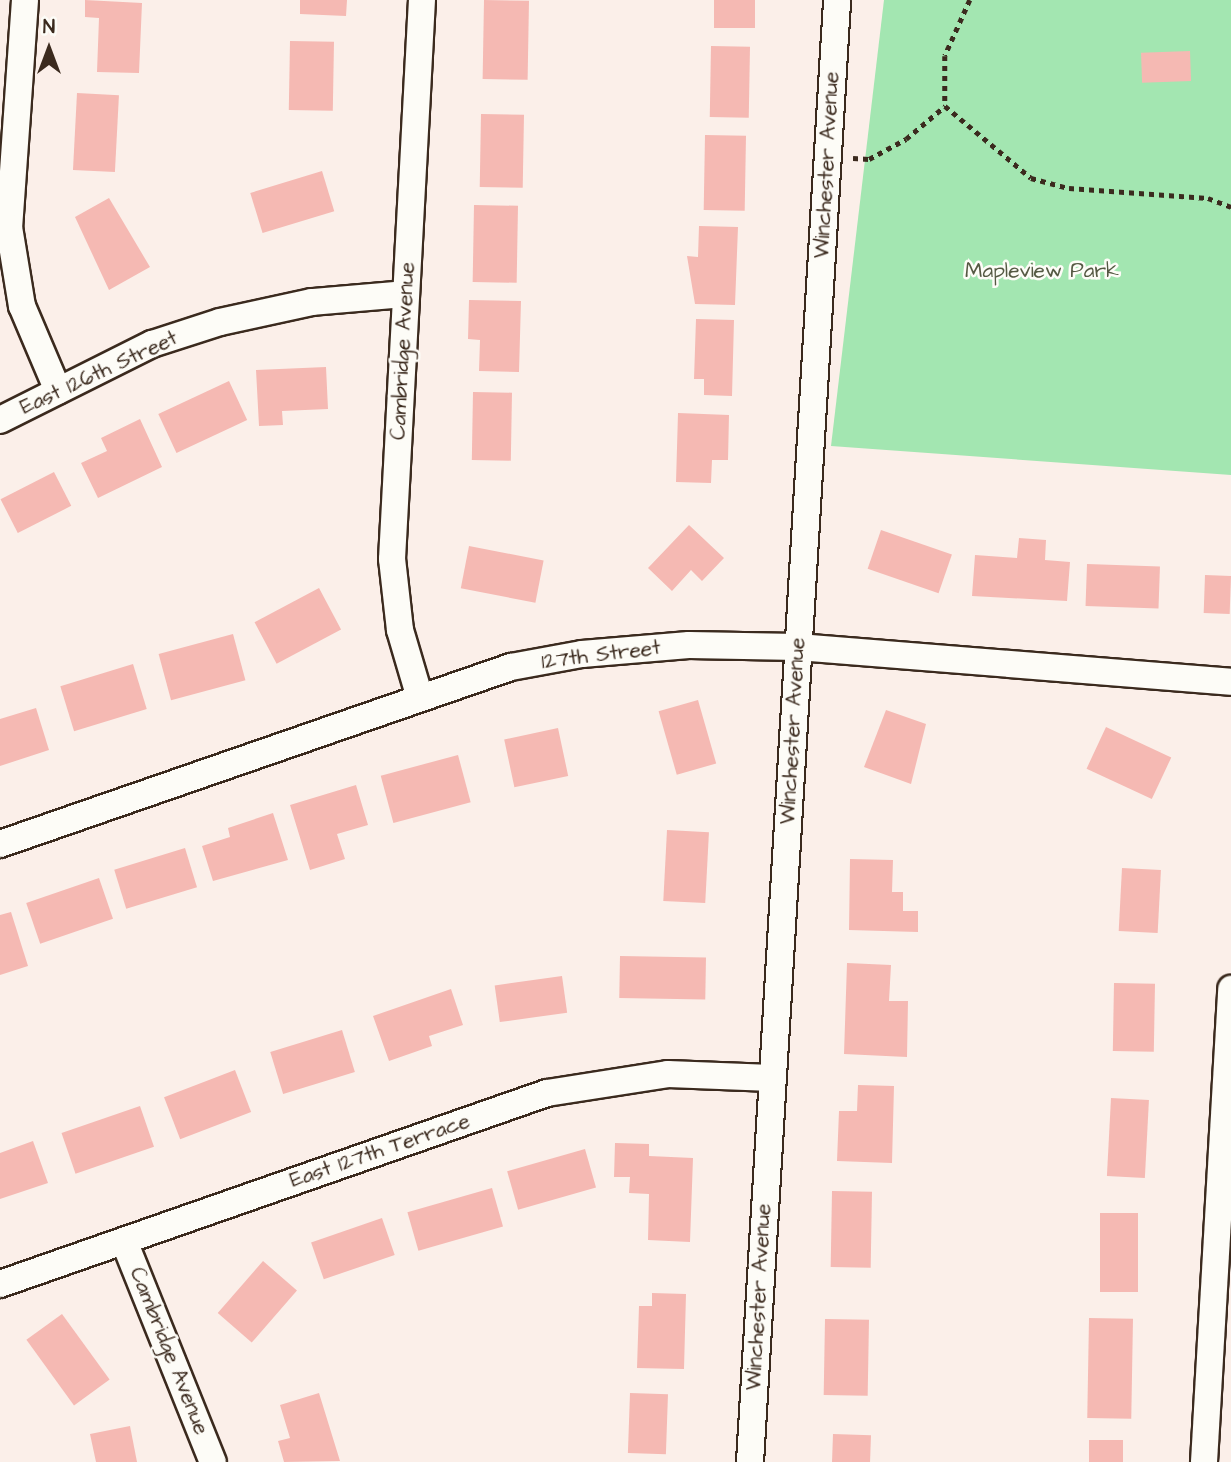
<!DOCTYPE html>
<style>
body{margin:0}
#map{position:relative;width:1231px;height:1462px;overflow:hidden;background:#fbefe9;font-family:"Architects Daughter",sans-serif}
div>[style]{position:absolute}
.green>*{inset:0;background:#a3e6b1}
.building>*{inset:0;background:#f5b9b3;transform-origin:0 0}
.path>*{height:4.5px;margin-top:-2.25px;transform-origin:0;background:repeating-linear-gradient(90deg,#3b2a1e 0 5px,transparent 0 10px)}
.roads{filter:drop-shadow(2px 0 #3b2a1e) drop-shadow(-2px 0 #3b2a1e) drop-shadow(0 2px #3b2a1e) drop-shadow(0 -2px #3b2a1e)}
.street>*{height:26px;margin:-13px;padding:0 13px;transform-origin:13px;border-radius:13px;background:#fdfcf7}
span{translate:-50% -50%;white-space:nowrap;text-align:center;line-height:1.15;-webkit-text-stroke:5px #fdfcf7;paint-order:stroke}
.street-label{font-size:21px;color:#3b2a1e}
.park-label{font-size:21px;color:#555943}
.north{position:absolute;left:14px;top:14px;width:70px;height:70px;-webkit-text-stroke:5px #fdfcf7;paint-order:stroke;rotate:0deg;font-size:19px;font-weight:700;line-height:28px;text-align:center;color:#3b2a1e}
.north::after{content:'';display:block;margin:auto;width:24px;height:32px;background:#3b2a1e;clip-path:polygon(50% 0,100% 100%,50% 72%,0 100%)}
</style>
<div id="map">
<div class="green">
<i style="clip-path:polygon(884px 0,1231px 0,1231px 475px,831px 446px)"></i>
</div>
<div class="building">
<i style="clip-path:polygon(85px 0,142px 3px,139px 73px,97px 72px,99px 18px,85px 17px)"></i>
<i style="clip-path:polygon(300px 0,347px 0,346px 16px,300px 14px)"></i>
<i style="left:484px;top:0;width:45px;height:79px;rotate:1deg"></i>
<i style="left:714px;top:0;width:41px;height:28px"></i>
<i style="left:290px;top:41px;width:44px;height:69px;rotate:1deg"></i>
<i style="left:711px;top:46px;width:39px;height:71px;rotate:1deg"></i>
<i style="left:1190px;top:51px;width:30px;height:49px;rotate:88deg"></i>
<i style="left:77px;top:93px;width:42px;height:77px;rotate:3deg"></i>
<i style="left:481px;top:114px;width:43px;height:73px;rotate:1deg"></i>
<i style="left:705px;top:135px;width:41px;height:75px;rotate:1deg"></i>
<i style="left:322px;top:171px;width:42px;height:75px;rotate:73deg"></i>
<i style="clip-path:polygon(109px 198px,150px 267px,109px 290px,75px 217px)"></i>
<i style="left:474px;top:205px;width:44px;height:77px;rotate:1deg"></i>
<i style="clip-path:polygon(699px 226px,738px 227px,735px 305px,695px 304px,687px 256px,698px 257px)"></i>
<i style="clip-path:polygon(469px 300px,521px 301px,519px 372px,479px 371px,480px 340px,468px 339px)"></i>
<i style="clip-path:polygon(696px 319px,734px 320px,732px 396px,704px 395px,704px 379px,694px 379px)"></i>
<i style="clip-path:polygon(326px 367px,328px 409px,282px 411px,283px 425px,259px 426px,256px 370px)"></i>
<i style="left:229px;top:381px;width:43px;height:78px;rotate:65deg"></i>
<i style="left:473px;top:392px;width:39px;height:68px;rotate:1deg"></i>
<i style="clip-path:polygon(678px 413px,729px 415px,728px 460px,712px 460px,711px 483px,676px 482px)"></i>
<i style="clip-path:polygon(140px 419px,162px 467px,98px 498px,81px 463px,107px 451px,101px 438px)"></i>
<i style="left:54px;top:472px;width:38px;height:60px;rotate:63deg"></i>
<i style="clip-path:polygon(689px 525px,724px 558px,702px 581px,691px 570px,672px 591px,648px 568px)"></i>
<i style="left:881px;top:530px;width:75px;height:41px;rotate:19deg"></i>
<i style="clip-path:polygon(1019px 538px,1046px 540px,1045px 560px,1070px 562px,1067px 601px,972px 596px,975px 555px,1017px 558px)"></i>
<i style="left:469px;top:546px;width:76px;height:43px;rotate:11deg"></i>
<i style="left:1087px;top:564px;width:73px;height:42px;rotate:2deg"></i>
<i style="left:1205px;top:575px;width:26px;height:38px;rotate:2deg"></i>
<i style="left:319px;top:588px;width:47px;height:73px;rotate:62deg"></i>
<i style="left:233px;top:634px;width:48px;height:77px;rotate:75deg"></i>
<i style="left:133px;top:664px;width:47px;height:76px;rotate:73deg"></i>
<i style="left:698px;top:700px;width:66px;height:41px;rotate:74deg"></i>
<i style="clip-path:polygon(36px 708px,49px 750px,0 766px,0 719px)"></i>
<i style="clip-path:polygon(886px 710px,926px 724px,911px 784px,864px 767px)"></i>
<i style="left:1106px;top:727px;width:72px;height:46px;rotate:25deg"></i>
<i style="left:558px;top:728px;width:49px;height:55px;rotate:78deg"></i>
<i style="left:458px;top:755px;width:49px;height:80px;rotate:75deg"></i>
<i style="clip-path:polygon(356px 785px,368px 825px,337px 834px,345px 859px,310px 870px,290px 805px)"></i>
<i style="clip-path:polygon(273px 813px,288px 860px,213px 881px,202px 846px,230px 837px,228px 828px)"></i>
<i style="left:667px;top:830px;width:42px;height:71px;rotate:3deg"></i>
<i style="left:185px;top:848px;width:41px;height:74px;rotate:73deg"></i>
<i style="clip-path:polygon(850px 859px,893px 860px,892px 892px,903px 892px,903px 911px,918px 911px,918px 932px,849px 930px)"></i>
<i style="left:1122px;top:868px;width:39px;height:63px;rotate:3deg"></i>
<i style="left:99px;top:878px;width:43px;height:77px;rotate:71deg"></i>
<i style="clip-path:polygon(11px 912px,28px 966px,0 975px,0 915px)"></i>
<i style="left:620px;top:956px;width:86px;height:42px;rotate:1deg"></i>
<i style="clip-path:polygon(847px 963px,891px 965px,889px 1001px,908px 1001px,907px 1057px,844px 1054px)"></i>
<i style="left:562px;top:976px;width:37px;height:68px;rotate:82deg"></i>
<i style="left:1114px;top:983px;width:41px;height:68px;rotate:1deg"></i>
<i style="clip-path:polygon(451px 989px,463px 1025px,429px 1036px,432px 1046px,389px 1061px,373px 1016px)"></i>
<i style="left:342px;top:1030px;width:44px;height:75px;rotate:73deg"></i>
<i style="left:235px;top:1070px;width:45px;height:76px;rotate:69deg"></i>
<i style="clip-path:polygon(858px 1085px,894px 1086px,892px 1163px,837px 1161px,839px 1111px,857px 1111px)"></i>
<i style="left:1111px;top:1098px;width:38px;height:78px;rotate:3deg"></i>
<i style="left:140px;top:1106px;width:43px;height:83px;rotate:71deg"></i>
<i style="clip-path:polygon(33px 1141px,48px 1183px,0 1199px,0 1153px)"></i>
<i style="clip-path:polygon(615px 1143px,649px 1144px,649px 1156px,693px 1158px,690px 1242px,648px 1240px,649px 1194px,629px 1193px,630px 1177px,614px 1177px)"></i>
<i style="left:585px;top:1149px;width:40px;height:81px;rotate:74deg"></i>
<i style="left:492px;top:1188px;width:40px;height:88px;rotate:74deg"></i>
<i style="left:832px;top:1191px;width:40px;height:76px;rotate:1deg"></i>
<i style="left:1100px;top:1213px;width:38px;height:79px"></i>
<i style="left:382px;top:1218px;width:39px;height:75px;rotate:71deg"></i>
<i style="left:263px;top:1261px;width:45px;height:69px;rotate:41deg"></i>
<i style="clip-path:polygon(652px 1293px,686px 1294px,684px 1369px,637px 1368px,639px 1306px,652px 1306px)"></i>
<i style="left:62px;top:1314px;width:81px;height:44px;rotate:54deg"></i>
<i style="left:1089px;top:1318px;width:44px;height:100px;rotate:1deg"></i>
<i style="left:825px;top:1319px;width:44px;height:76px;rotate:1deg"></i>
<i style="clip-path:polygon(319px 1393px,340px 1461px,284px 1462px,278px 1441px,290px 1438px,280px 1405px)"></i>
<i style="left:630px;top:1393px;width:38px;height:60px;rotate:2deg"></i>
<i style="clip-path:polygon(130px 1426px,137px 1462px,96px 1462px,90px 1434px)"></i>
<i style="left:833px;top:1434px;width:38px;height:28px;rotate:2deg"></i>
<i style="left:1089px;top:1440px;width:34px;height:22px"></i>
</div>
<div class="path">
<i style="left:970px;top:0;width:61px;rotate:114.1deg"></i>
<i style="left:945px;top:56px;width:50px;rotate:90deg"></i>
<i style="left:945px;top:106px;width:112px;rotate:39.9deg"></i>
<i style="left:1031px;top:178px;width:39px;rotate:15deg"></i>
<i style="left:1069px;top:188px;width:139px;rotate:4.1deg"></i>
<i style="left:1208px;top:198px;width:25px;rotate:21deg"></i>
<i style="left:853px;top:158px;width:16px;rotate:4deg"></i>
<i style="left:869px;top:159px;width:42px;rotate:-28.4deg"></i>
<i style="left:906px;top:139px;width:51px;rotate:-40.2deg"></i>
</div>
<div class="roads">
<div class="street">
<i style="left:25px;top:0;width:228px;rotate:94deg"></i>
<i style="left:9px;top:227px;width:80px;rotate:80.7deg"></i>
<i style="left:22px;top:306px;width:92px;rotate:67deg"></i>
<i style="left:0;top:420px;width:170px;rotate:-26.6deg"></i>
<i style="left:152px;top:344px;width:71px;rotate:-17.9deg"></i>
<i style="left:220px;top:322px;width:94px;rotate:-12.3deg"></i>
<i style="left:312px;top:302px;width:94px;rotate:-4.9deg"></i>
<i style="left:420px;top:698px;width:71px;rotate:-106.4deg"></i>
<i style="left:400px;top:630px;width:71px;rotate:-96.4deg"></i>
<i style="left:392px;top:559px;width:560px;rotate:-86.93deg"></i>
<i style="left:0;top:844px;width:541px;rotate:-19.11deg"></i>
<i style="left:511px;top:667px;width:72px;rotate:-10.4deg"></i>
<i style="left:582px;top:654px;width:107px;rotate:-4.8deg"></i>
<i style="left:689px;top:645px;width:109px;rotate:1.1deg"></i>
<i style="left:798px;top:647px;width:434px;rotate:4.6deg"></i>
<i style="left:124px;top:1241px;width:238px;rotate:68.1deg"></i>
<i style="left:0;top:1284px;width:579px;rotate:-19.25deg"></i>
<i style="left:547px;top:1093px;width:122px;rotate:-8.9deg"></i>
<i style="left:668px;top:1074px;width:104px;rotate:2.2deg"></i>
<i style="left:750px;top:1462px;width:1465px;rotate:-86.59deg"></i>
<i style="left:1204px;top:1462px;width:474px;rotate:-86.7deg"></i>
</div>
</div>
<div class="street-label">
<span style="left:827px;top:165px;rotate:-87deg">Winchester Avenue</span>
<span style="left:403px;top:351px;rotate:-87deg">Cambridge Avenue</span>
<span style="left:99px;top:373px;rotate:-25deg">East 126th Street</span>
<span style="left:601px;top:655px;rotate:-7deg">127th Street</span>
<span style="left:793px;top:731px;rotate:-87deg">Winchester Avenue</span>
<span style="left:380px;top:1151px;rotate:-19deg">East 127th Terrace</span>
<span style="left:759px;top:1297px;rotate:-87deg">Winchester Avenue</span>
<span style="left:169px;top:1351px;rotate:68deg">Cambridge Avenue</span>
</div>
<div class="park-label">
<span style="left:1042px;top:271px">Mapleview Park</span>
</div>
<div class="north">N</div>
</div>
